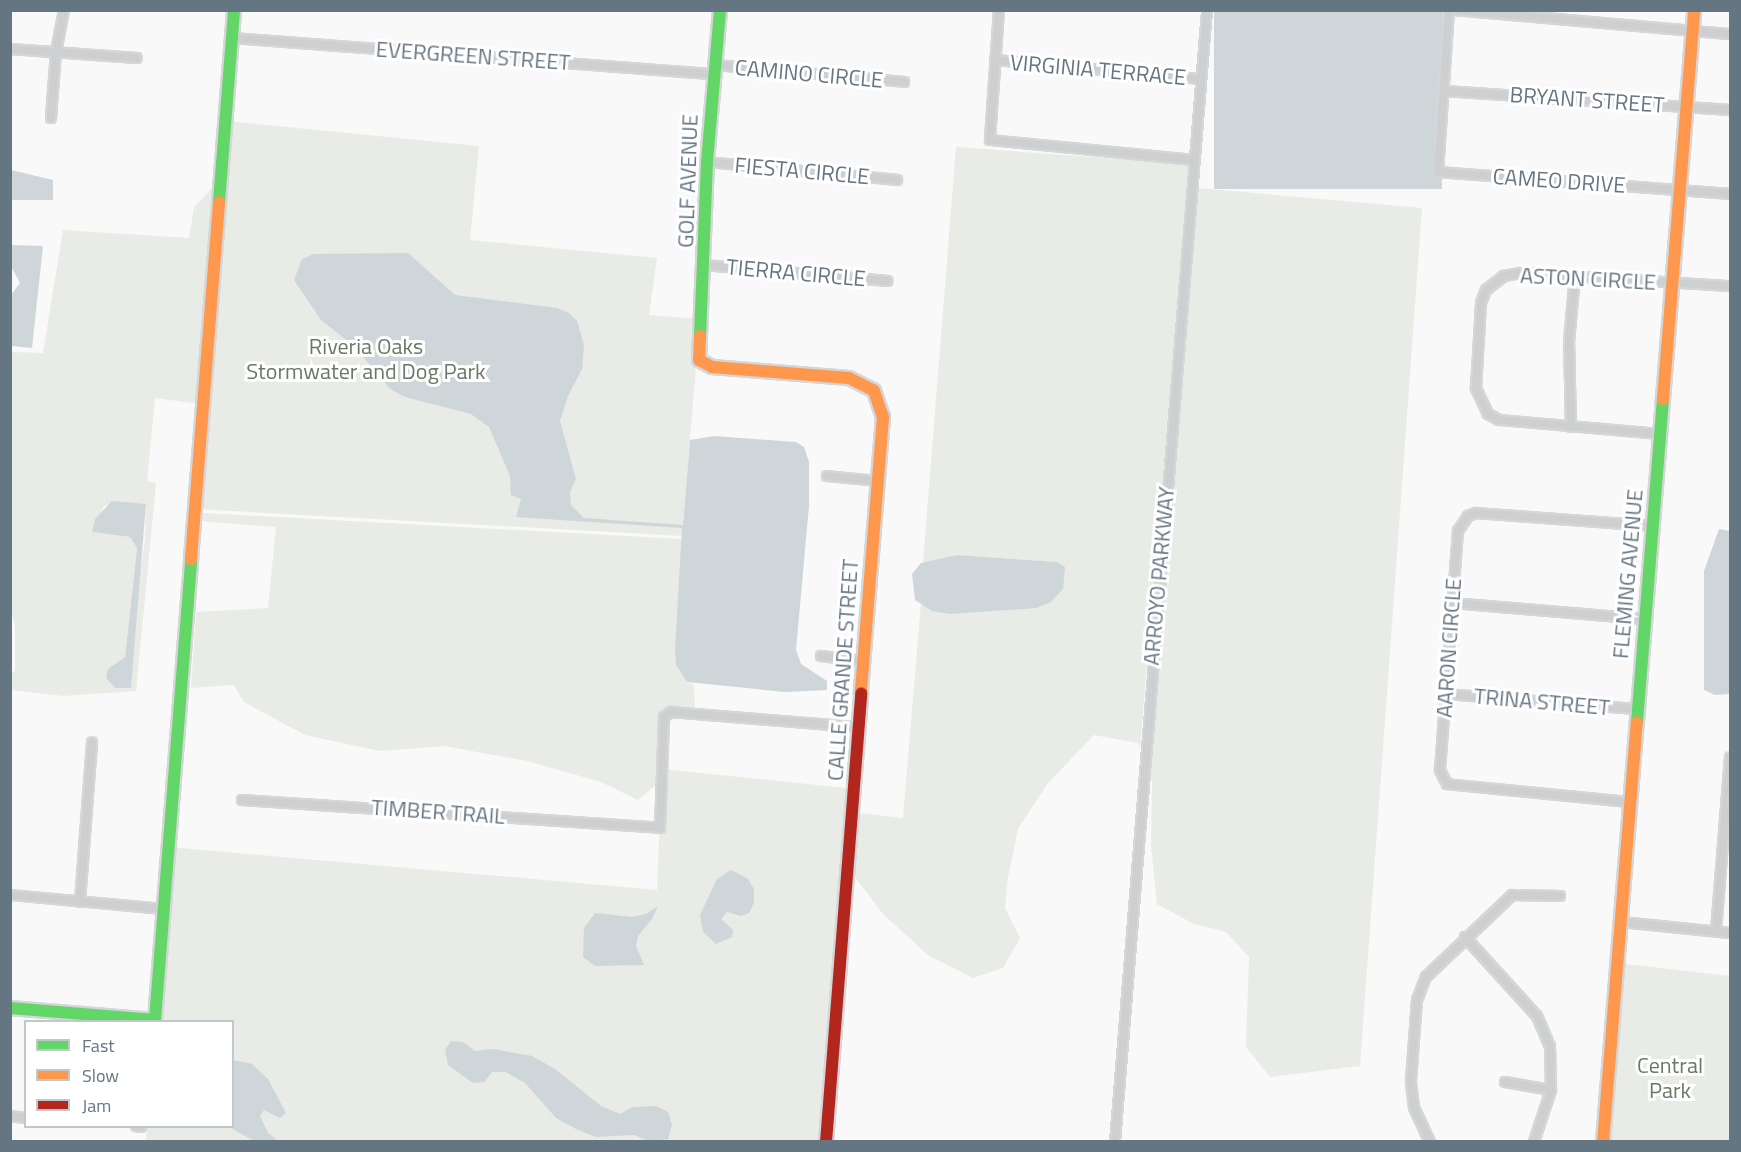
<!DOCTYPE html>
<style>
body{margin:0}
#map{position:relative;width:1741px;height:1152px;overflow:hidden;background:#f9f9f9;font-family:"Titillium Web",sans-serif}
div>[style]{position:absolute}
.green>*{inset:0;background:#e8ebe6}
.water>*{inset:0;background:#ced6d9;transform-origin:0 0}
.roads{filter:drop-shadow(2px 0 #d5d6d7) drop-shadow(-2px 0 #d5d6d7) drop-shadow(0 2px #d5d6d7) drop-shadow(0 -2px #d5d6d7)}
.street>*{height:8px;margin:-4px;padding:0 4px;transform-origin:4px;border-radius:4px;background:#cecfd0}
.fast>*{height:12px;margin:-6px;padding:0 6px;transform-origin:6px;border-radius:6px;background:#63d668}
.slow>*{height:12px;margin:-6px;padding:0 6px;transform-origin:6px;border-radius:6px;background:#ff974d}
.jam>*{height:12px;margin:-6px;padding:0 6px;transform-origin:6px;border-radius:6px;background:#b3261e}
span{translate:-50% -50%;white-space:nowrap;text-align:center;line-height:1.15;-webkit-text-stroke:6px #fff;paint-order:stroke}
.street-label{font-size:22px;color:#657683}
.park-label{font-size:22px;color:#687a64}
.frame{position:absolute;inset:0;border:12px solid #657683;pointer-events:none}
.legend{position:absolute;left:24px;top:1020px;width:210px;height:108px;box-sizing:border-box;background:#fff;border:2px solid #c1c8cd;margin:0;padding:8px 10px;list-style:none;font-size:18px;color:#657683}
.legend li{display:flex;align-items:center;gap:12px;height:30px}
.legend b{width:30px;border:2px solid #c1c8cd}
</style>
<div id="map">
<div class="green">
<i style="clip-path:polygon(226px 121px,479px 146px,470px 240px,657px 258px,649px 315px,700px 319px,682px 536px,196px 509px)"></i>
<i style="clip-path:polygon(956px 147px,1189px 164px,1140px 747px,1138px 743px,1094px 735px,1048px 783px,1018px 829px,1008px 877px,1005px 908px,1020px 938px,1003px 968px,973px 978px,929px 956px,883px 914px,852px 873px,858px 813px,903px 818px,921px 603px,932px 611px,1065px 567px,1056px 562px,957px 555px,923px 563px)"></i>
<i style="clip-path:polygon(1198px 162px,1198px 188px,1422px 208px,1360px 1066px,1270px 1077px,1246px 1047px,1249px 957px,1226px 932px,1194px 924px,1157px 904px,1151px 846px,1152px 782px,1147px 768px)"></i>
<i style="clip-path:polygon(evenodd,217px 183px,200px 404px,155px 398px,147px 481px,156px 483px,136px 691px,63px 696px,11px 690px,11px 675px,15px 670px,15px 627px,10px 603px,11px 352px,43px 353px,63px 230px,189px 238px,194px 207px,217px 183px,146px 505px,145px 540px,122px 689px,108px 669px,125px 657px,137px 548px,130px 537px,92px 532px,104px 506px,146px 505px)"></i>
<i style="clip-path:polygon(203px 513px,682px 539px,675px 648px,687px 682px,694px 685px,695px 708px,670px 708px,660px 712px,657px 784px,638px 800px,601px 782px,527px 761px,444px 746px,380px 751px,305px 735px,244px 702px,234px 685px,191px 688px,196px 612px,268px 608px,276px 527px,202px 521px)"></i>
<i style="clip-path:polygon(662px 769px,855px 789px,826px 1141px,146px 1142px,147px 1127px,232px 1126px,232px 1022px,155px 1021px,169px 847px,657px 890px)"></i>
<i style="clip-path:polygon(1616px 963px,1730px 976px,1730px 1141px,1603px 1142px)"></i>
</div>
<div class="water">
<i style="left:1214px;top:11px;width:228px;height:178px"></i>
<i style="clip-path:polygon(11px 170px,53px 180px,53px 200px,11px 200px)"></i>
<i style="clip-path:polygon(11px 245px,43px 246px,32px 348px,11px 346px,11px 295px,20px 283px,11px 266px)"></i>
<i style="clip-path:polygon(408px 253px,455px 295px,557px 308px,569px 313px,577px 321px,584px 345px,582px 369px,568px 396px,560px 421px,576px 479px,570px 492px,571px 505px,584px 518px,683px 525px,690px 440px,714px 436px,796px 442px,804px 447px,809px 462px,809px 506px,796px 650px,801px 664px,827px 681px,827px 690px,785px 692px,687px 682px,676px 665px,675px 648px,682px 528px,516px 517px,521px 499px,511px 495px,510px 476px,489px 427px,471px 414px,405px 397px,390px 389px,354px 346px,321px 320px,294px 280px,302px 259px,314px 254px)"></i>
<i style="clip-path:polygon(112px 501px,146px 504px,131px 688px,115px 688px,106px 678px,108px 669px,125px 657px,137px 548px,130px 537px,92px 532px,95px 519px)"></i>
<i style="clip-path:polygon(1719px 529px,1730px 531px,1730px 694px,1715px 695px,1704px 690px,1704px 571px)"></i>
<i style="clip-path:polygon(957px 555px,1057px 562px,1065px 567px,1063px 589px,1051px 602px,1036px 608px,950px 614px,932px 611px,915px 600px,912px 574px,921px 563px)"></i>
<i style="clip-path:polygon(731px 870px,748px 879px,754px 889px,754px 903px,749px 913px,741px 916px,727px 912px,721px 919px,733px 930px,732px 937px,716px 944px,703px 932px,700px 915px,717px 879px)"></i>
<i style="clip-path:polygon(658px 906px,652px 919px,638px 936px,636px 946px,644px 965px,595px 966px,583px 957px,584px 928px,595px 913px,632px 917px,646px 914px)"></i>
<i style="clip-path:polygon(451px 1041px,463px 1042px,475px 1051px,493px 1049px,532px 1056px,555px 1069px,601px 1106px,620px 1114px,633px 1107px,656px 1106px,668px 1112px,672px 1125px,668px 1139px,649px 1141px,634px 1135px,596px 1137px,576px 1129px,556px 1118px,525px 1083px,506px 1072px,492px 1072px,484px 1082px,473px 1083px,448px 1065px,445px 1050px)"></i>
<i style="clip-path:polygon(233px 1060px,252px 1064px,268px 1079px,286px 1113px,280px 1118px,264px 1110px,260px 1116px,268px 1133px,278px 1141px,254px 1141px,229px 1127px,232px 1126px)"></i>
</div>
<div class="roads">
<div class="street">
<i style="left:999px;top:10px;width:130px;rotate:94deg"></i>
<i style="left:990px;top:140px;width:204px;rotate:5.6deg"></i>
<i style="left:1449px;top:10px;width:162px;rotate:93.9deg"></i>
<i style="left:1438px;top:172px;width:293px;rotate:4.3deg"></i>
<i style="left:1455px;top:10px;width:276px;rotate:5deg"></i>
<i style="left:232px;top:38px;width:483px;rotate:4.3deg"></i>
<i style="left:10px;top:49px;width:127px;rotate:4.1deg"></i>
<i style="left:995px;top:60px;width:207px;rotate:5.3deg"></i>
<i style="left:715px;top:65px;width:190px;rotate:5.1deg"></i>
<i style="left:1444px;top:91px;width:287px;rotate:3.8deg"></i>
<i style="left:51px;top:118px;width:66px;rotate:-85.7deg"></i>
<i style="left:56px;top:52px;width:43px;rotate:-79.2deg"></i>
<i style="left:707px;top:162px;width:191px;rotate:5.4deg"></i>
<i style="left:705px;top:265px;width:183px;rotate:5deg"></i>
<i style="left:1571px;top:427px;width:85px;rotate:-91.3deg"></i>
<i style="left:1569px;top:342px;width:66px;rotate:-84.8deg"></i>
<i style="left:1660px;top:434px;width:162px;rotate:-175deg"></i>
<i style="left:1499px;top:420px;width:13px;rotate:-151deg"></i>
<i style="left:1488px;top:414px;width:29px;rotate:-115deg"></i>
<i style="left:1476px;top:388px;width:85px;rotate:-86.6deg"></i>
<i style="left:1481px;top:303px;width:14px;rotate:-69deg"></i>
<i style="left:1486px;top:290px;width:23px;rotate:-38deg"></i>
<i style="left:1504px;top:276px;width:17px;rotate:-10deg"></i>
<i style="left:1521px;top:273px;width:209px;rotate:3.6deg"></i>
<i style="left:827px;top:476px;width:51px;rotate:5.6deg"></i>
<i style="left:1453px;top:603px;width:193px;rotate:4.8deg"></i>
<i style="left:821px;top:656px;width:42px;rotate:6.8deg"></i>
<i style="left:1446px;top:694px;width:193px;rotate:4.5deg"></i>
<i style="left:242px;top:800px;width:419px;rotate:3.8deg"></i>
<i style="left:660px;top:828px;width:111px;rotate:-87.9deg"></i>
<i style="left:664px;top:717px;width:9px;rotate:-36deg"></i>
<i style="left:671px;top:712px;width:188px;rotate:4.6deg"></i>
<i style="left:1629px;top:802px;width:183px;rotate:-174.4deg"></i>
<i style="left:1447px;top:784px;width:16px;rotate:-117deg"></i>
<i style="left:1440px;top:770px;width:240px;rotate:-85.7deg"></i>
<i style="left:1458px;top:531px;width:18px;rotate:-56deg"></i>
<i style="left:1468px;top:516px;width:9px;rotate:-21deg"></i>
<i style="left:1476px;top:513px;width:176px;rotate:4.2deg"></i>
<i style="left:10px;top:895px;width:156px;rotate:5.2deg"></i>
<i style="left:80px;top:902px;width:160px;rotate:-85.7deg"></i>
<i style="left:1620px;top:922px;width:111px;rotate:5.7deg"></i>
<i style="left:1716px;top:931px;width:174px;rotate:-85.4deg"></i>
<i style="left:1465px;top:937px;width:107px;rotate:47.7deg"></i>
<i style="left:1537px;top:1016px;width:33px;rotate:67deg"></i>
<i style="left:1550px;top:1046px;width:44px;rotate:88.7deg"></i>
<i style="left:1551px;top:1090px;width:55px;rotate:108.1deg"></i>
<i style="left:1505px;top:1082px;width:47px;rotate:9.9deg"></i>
<i style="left:10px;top:1116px;width:16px;rotate:7deg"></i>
<i style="left:136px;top:1126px;width:5px;rotate:11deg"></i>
<i style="left:1115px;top:1142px;width:1136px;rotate:-85.35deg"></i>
<i style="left:1430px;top:1142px;width:38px;rotate:-115deg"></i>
<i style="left:1414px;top:1107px;width:26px;rotate:-97deg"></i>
<i style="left:1411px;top:1081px;width:81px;rotate:-85.8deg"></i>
<i style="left:1417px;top:1000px;width:25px;rotate:-69deg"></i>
<i style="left:1426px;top:977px;width:119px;rotate:-43.6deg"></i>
<i style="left:1512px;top:895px;width:48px;rotate:1.2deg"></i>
</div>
<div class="fast">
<i style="left:219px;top:202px;width:193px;rotate:-85.5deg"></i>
<i style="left:700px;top:336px;width:174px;rotate:-87.7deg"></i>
<i style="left:707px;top:162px;width:153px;rotate:-85.1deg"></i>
<i style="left:1637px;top:722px;width:324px;rotate:-85.4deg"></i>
<i style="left:10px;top:1008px;width:145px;rotate:4.7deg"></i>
<i style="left:155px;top:1020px;width:462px;rotate:-85.5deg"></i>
</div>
<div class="slow">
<i style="left:700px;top:336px;width:24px;rotate:92deg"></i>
<i style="left:699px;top:360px;width:15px;rotate:28deg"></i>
<i style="left:712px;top:367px;width:137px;rotate:4.6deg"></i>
<i style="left:849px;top:378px;width:28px;rotate:27deg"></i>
<i style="left:874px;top:391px;width:28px;rotate:71deg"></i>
<i style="left:883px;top:417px;width:277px;rotate:94.6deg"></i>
<i style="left:1663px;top:399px;width:390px;rotate:-85.4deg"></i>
<i style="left:191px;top:559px;width:358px;rotate:-85.5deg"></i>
<i style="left:1603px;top:1142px;width:421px;rotate:-85.4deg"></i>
</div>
<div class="jam">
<i style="left:826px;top:1142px;width:450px;rotate:-85.5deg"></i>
</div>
</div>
<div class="street-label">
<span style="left:473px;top:56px;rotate:4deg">EVERGREEN STREET</span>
<span style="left:1098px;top:70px;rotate:5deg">VIRGINIA TERRACE</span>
<span style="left:809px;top:74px;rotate:5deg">CAMINO CIRCLE</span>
<span style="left:1587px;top:100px;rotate:4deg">BRYANT STREET</span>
<span style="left:802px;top:171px;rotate:5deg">FIESTA CIRCLE</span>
<span style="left:688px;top:181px;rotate:-88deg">GOLF AVENUE</span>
<span style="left:1559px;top:181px;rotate:4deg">CAMEO DRIVE</span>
<span style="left:796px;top:273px;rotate:5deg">TIERRA CIRCLE</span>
<span style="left:1588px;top:279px;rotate:3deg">ASTON CIRCLE</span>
<span style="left:1628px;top:574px;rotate:-85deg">FLEMING AVENUE</span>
<span style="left:1159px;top:576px;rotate:-85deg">ARROYO PARKWAY</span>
<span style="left:1449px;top:648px;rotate:-86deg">AARON CIRCLE</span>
<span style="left:843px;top:670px;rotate:-86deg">CALLE GRANDE STREET</span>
<span style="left:1542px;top:702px;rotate:5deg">TRINA STREET</span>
<span style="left:438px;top:812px;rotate:4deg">TIMBER TRAIL</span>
</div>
<div class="park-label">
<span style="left:366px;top:359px">Riveria Oaks<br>Stormwater and Dog Park</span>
<span style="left:1670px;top:1078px">Central<br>Park</span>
</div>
<div class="frame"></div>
<ul class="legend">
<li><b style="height:8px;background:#63d668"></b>Fast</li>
<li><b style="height:8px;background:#ff974d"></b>Slow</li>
<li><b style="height:8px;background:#b3261e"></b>Jam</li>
</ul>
</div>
